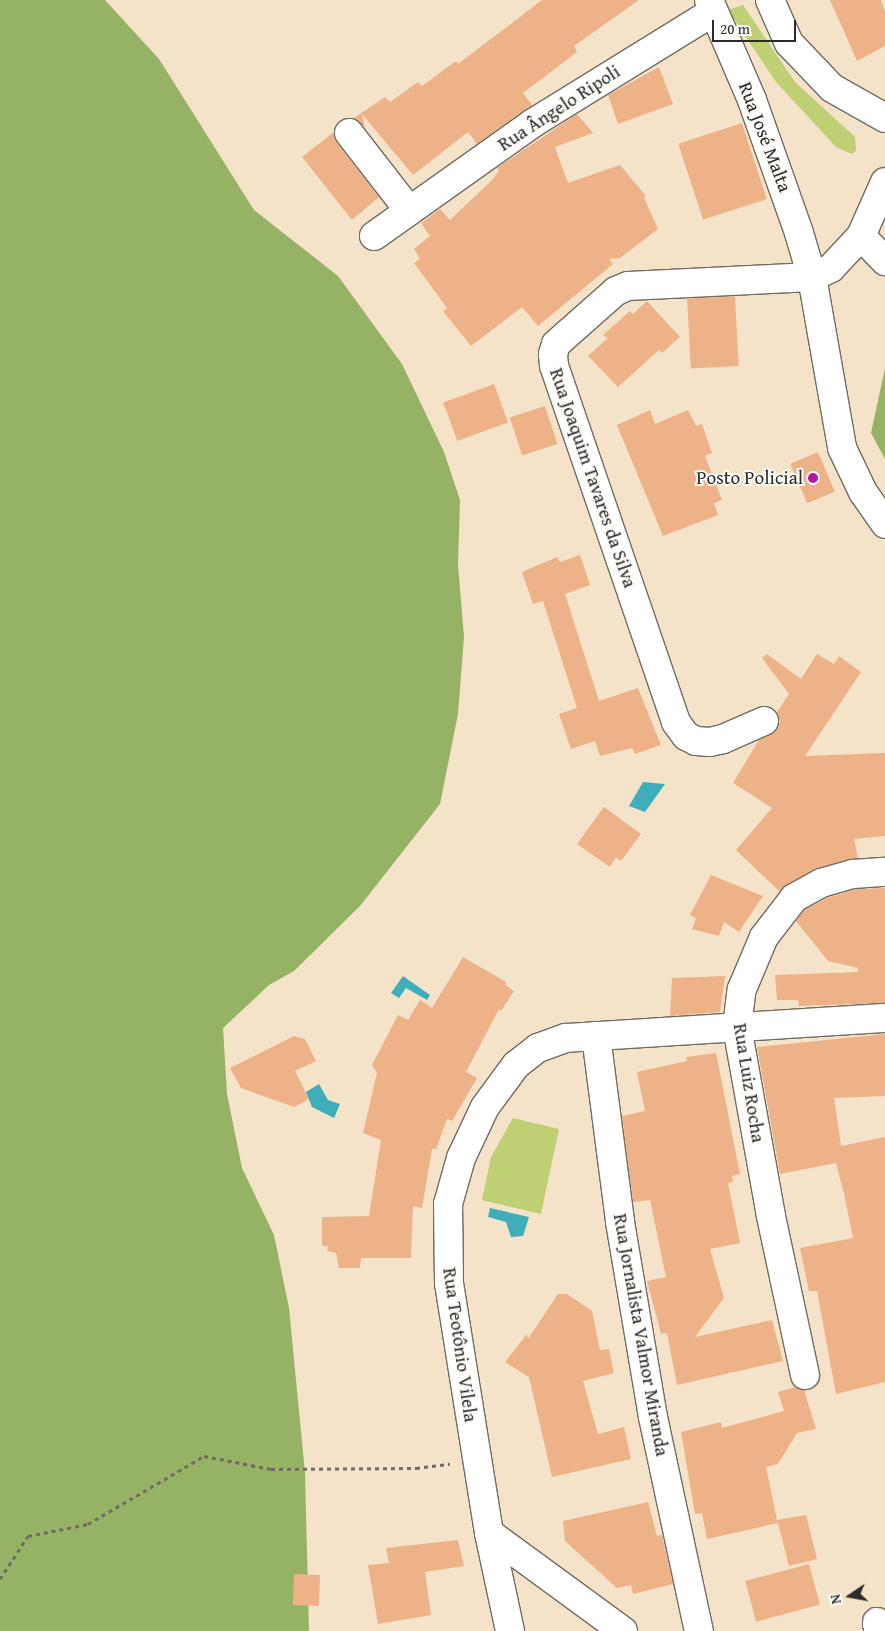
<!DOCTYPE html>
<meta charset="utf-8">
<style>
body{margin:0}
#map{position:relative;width:885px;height:1631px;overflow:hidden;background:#f4e3c9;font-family:"Gentium Book Plus",serif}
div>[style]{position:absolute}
.green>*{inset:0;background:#bed073}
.forest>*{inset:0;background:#96b265}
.water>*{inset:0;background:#3faeba}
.building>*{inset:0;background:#eeb288;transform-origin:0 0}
.path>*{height:3px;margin-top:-1.5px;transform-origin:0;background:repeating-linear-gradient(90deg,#716b62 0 4px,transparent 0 8px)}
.roads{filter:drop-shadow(1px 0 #716b62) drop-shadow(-1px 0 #716b62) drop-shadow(0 1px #716b62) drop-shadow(0 -1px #716b62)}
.minor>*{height:28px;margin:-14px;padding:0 14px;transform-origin:14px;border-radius:14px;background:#fff}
.dots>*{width:14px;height:14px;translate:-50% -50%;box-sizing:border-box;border:2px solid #fdfcf7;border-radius:50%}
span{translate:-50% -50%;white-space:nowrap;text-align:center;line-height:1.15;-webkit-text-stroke:4px #fdfcf7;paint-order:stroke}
.street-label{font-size:19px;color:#2b2b2b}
.poi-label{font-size:19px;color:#2b2b2b}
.right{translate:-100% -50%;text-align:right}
.north{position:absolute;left:825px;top:1571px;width:50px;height:50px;-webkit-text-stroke:4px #fdfcf7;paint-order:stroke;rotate:258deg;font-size:14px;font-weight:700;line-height:20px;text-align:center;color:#2b2b2b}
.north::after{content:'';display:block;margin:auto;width:18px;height:22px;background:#2b2b2b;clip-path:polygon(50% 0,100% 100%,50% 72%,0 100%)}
.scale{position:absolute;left:712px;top:20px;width:84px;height:22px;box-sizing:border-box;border:2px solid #2b2b2b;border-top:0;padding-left:6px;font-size:15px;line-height:18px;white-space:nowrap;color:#2b2b2b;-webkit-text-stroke:4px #fdfcf7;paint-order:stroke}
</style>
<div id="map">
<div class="green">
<i style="clip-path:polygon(743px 5px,795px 82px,855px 137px,856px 151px,852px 154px,836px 147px,776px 82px,728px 10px)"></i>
<i style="clip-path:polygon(513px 1118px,559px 1129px,541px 1214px,482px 1200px,491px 1157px)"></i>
</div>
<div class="forest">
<i style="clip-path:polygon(0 0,105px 0,159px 59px,254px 210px,338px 276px,402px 364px,444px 452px,460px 500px,458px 565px,464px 637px,458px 714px,440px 804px,360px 906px,294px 971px,269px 985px,223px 1028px,227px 1094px,242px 1168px,274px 1235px,289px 1308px,305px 1473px,309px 1631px,0 1631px)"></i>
<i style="clip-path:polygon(885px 368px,885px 459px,871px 433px)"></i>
</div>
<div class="water">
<i style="clip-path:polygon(643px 782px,665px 784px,645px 812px,629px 806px)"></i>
<i style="clip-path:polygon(403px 976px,430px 995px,427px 1000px,406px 988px,399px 998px,391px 993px)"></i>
<i style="clip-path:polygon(319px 1084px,328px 1100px,340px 1104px,334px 1118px,312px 1107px,306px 1092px)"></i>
<i style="clip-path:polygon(490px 1208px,529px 1217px,523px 1236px,511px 1237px,506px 1222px,488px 1217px)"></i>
</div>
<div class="building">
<i style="clip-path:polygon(542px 0,639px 0,574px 46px,577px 52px,523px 93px,532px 105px,477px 144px,468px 132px,413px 175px,362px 114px,365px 128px,354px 118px,385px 97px,390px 102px,418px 82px,422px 86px,456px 61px,458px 64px)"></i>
<i style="clip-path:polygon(830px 0,881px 0,885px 12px,885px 46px,857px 61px)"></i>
<i style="clip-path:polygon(659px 67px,673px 104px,618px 124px,608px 95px)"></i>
<i style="clip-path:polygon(577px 114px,593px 133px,555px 147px,568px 183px,620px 165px,646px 196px,644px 198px,658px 229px,620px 258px,609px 259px,613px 264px,538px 326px,522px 307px,471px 346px,443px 311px,447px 308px,414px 263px,420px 259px,414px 249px,430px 236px,421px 223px,440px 209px,450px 220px,491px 181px,499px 171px,497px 168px)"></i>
<i style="left:742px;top:123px;width:80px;height:67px;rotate:72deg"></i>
<i style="clip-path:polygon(334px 132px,337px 143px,379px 197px,352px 220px,302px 157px)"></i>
<i style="left:735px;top:296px;width:70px;height:48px;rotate:87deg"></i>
<i style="clip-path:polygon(647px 301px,680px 337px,662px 353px,659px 350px,618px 387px,588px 356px,608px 338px,603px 335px,630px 311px,633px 314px)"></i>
<i style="left:494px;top:384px;width:41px;height:54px;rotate:70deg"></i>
<i style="left:545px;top:406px;width:40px;height:37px;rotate:72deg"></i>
<i style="clip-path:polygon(650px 410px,655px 424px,688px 410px,696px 426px,702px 424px,712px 453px,705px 456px,722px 500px,714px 503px,718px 515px,663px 536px,617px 425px)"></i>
<i style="left:818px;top:452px;width:43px;height:30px;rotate:67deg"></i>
<i style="clip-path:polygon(580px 555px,590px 585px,565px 594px,599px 701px,638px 688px,661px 745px,635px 754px,632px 748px,600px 756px,595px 741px,571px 749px,559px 714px,577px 708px,543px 601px,533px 604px,522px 572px,557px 557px,560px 562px)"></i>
<i style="clip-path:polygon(767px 654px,801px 679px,817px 654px,834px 664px,839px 656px,861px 672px,805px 756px,885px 753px,885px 836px,854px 839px,858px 858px,814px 869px,779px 891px,736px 850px,772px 808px,733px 783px,759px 740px,777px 730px,780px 722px,777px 712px,789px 694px,762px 658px)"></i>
<i style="clip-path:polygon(604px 807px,641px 834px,621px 861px,616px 857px,610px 867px,577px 844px)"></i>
<i style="clip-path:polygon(711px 875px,763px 896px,739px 932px,724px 922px,719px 936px,692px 929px,696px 918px,690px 915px)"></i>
<i style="clip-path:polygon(885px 888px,885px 1003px,799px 1006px,798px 1000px,777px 1000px,775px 975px,858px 972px,858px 968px,828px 961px,796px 921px,804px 910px,827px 898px,856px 889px)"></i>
<i style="clip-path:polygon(463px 957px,506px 982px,505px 985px,514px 991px,501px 1011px,499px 1009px,466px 1072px,477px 1078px,452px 1121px,447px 1119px,436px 1149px,432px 1149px,422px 1208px,413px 1206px,411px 1258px,361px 1258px,360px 1268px,339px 1268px,336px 1253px,327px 1251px,328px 1246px,322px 1246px,322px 1217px,369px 1216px,381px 1140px,363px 1133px,377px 1073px,372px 1065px,398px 1015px,408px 1020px,420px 1000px,432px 1008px)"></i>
<i style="clip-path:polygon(725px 976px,720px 1012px,670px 1016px,672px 978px)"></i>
<i style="clip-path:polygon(885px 1034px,885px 1096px,834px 1098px,841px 1146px,885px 1137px,885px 1382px,836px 1394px,817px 1291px,809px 1291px,800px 1248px,853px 1238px,844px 1194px,836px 1163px,780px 1174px,757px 1047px)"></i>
<i style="clip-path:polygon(294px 1036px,305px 1039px,316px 1061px,295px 1071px,309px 1099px,294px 1107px,241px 1088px,230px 1068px)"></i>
<i style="clip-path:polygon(716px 1053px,740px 1174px,732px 1176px,733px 1182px,728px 1183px,740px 1243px,710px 1249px,724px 1298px,695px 1337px,772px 1320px,783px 1361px,677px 1385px,667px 1333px,661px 1334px,647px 1281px,666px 1277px,650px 1200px,633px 1202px,622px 1116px,645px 1111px,637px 1072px,687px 1061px,686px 1057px)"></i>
<i style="clip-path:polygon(558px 1294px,567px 1294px,592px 1311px,600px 1350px,609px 1349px,614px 1373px,583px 1381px,598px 1434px,624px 1427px,631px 1459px,552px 1477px,529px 1377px,505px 1362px,527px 1334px,528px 1339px)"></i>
<i style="clip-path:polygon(796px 1387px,804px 1390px,816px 1429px,797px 1433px,778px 1464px,766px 1467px,777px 1520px,806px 1515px,817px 1559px,789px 1566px,778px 1523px,707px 1539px,702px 1513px,695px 1514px,681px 1432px,721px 1422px,722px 1428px,784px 1411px,778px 1392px)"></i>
<i style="clip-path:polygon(648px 1502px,657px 1536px,662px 1535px,673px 1584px,633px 1594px,631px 1585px,617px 1588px,565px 1541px,563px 1521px)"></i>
<i style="clip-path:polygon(458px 1540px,464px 1566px,425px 1572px,431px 1615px,378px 1624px,368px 1565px,389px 1563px,386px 1548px)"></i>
<i style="left:809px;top:1564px;width:42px;height:66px;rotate:75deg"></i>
<i style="left:320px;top:1575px;width:31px;height:26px;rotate:92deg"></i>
</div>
<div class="path">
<i style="left:0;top:1579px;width:51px;rotate:-56.9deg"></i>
<i style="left:28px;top:1536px;width:61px;rotate:-11.3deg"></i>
<i style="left:88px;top:1524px;width:134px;rotate:-30.4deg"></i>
<i style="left:204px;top:1456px;width:68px;rotate:11deg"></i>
<i style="left:271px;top:1469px;width:145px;rotate:-0.4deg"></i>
<i style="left:416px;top:1468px;width:34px;rotate:-7deg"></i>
</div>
<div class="roads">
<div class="minor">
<i style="left:709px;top:0;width:109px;rotate:66.7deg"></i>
<i style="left:752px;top:100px;width:141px;rotate:70.5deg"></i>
<i style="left:799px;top:233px;width:46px;rotate:73.5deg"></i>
<i style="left:812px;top:277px;width:174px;rotate:80deg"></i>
<i style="left:842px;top:448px;width:49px;rotate:64.5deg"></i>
<i style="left:863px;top:492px;width:39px;rotate:55deg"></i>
<i style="left:770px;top:0;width:47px;rotate:66.2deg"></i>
<i style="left:789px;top:43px;width:62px;rotate:46.3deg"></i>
<i style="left:832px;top:88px;width:61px;rotate:29.5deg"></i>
<i style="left:349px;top:133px;width:96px;rotate:52.2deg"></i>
<i style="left:374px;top:236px;width:195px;rotate:-35.4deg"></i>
<i style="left:533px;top:123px;width:211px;rotate:-31.7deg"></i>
<i style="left:861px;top:236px;width:35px;rotate:46deg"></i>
<i style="left:764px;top:721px;width:45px;rotate:156.3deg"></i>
<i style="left:723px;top:739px;width:13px;rotate:167deg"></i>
<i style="left:710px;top:742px;width:14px;rotate:-176deg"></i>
<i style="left:696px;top:741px;width:11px;rotate:-153deg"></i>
<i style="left:686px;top:736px;width:17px;rotate:-126deg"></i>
<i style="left:676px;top:722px;width:376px;rotate:-108.9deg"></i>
<i style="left:554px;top:366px;width:12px;rotate:-95deg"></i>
<i style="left:553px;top:354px;width:10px;rotate:-73deg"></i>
<i style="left:556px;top:344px;width:80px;rotate:-41.5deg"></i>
<i style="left:616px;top:291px;width:13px;rotate:-23deg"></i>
<i style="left:628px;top:286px;width:184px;rotate:-2.8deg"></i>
<i style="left:812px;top:277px;width:21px;rotate:-25deg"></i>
<i style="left:831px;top:268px;width:44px;rotate:-46.8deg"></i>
<i style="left:861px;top:236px;width:59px;rotate:-66deg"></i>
<i style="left:596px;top:1036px;width:188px;rotate:82.6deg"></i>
<i style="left:620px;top:1222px;width:198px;rotate:80.4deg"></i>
<i style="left:653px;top:1417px;width:219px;rotate:77.9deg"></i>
<i style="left:805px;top:1375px;width:163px;rotate:-102.1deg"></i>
<i style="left:771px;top:1216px;width:192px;rotate:-100.2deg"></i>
<i style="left:737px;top:1027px;width:38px;rotate:-83deg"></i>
<i style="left:742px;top:989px;width:56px;rotate:-67.1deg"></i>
<i style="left:764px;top:937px;width:49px;rotate:-52.4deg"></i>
<i style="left:794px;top:898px;width:31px;rotate:-29deg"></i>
<i style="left:821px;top:883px;width:33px;rotate:-16deg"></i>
<i style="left:853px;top:874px;width:32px;rotate:-4deg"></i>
<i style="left:489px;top:1533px;width:100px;rotate:77.9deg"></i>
<i style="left:877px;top:1622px;width:9px;rotate:84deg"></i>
<i style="left:623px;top:1631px;width:166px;rotate:-143.8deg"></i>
<i style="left:489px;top:1533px;width:253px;rotate:-99.1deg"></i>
<i style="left:449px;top:1283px;width:79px;rotate:-90.7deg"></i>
<i style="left:448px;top:1204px;width:48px;rotate:-74.2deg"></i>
<i style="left:461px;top:1158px;width:56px;rotate:-64.8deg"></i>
<i style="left:485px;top:1107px;width:52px;rotate:-53.6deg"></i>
<i style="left:516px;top:1065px;width:28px;rotate:-38deg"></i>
<i style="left:538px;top:1048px;width:30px;rotate:-20deg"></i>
<i style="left:566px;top:1038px;width:320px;rotate:-3.6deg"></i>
</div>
</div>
<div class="dots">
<i style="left:813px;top:478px;background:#b5179e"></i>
</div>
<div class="street-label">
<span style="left:559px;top:108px;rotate:-33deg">Rua Ângelo Ripoli</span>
<span style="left:765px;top:137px;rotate:69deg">Rua José Malta</span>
<span style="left:593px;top:478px;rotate:71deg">Rua Joaquim Tavares da Silva</span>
<span style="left:749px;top:1083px;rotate:81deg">Rua Luiz Rocha</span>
<span style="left:641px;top:1335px;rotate:80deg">Rua Jornalista Valmor Miranda</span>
<span style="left:460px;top:1345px;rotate:82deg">Rua Teotônio Vilela</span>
</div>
<div class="poi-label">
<span class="right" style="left:803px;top:478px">Posto Policial</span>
</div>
<div class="north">N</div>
<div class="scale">20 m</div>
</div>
